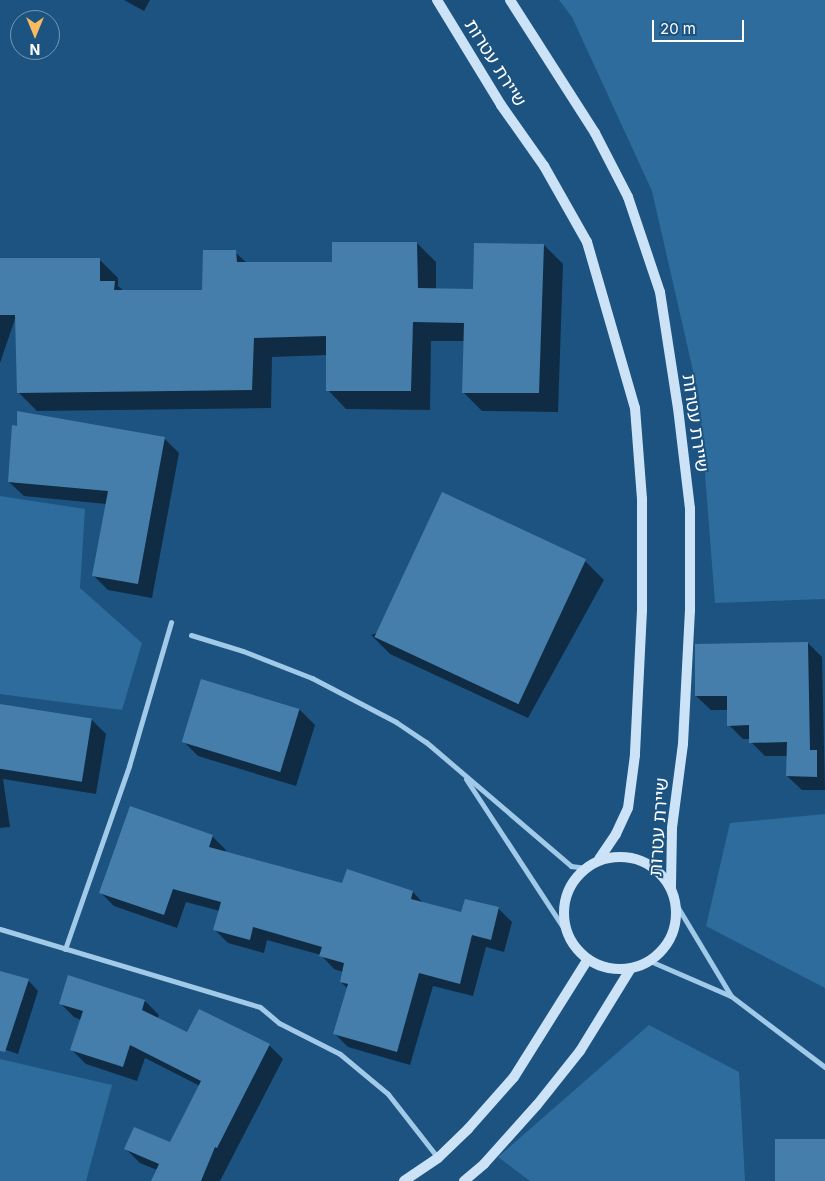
<!DOCTYPE html>
<meta charset="utf-8">
<style>
body{margin:0}
#map{position:relative;width:825px;height:1181px;overflow:hidden;background:#1d5380;font-family:Inter,"Noto Sans Hebrew",sans-serif}
div>[style]{position:absolute}
.green>*{inset:0;background:#2d6c9c}
.shadow>*{inset:0;background:#0007}
.building>*{inset:0;background:#457eaa;transform-origin:0 0}
.street>*{height:5px;margin:-2.5px;padding:0 2.5px;transform-origin:2.5px;border-radius:2.5px;background:#a1cae9}
.secondary>*{height:10px;margin:-5px;padding:0 5px;transform-origin:5px;border-radius:5px;background:#cce3f7}
.secondary>.ring{margin:-5px;padding:0;box-sizing:content-box;background:none;border:10px solid #cce3f7;border-radius:50%}
span{translate:-50% -50%;white-space:nowrap;text-align:center;line-height:1.15;-webkit-text-stroke:4px #1d5380;paint-order:stroke}
.street-label{font-size:18px;color:#fff}
.north{position:absolute;left:10px;top:10px;width:50px;height:50px;box-sizing:border-box;background:#1d5380;border:1px solid #7798b3;border-radius:50%;rotate:180deg;font-size:14px;font-weight:700;line-height:20px;text-align:center;color:#fff}
.north::after{content:'';display:block;margin:auto;width:18px;height:22px;background:#f8bb60;clip-path:polygon(50% 0,100% 100%,50% 72%,0 100%)}
.scale{position:absolute;left:652px;top:20px;width:92px;height:22px;box-sizing:border-box;border:2px solid #fff;border-top:0;padding-left:6px;font-size:15px;line-height:18px;white-space:nowrap;color:#fff;-webkit-text-stroke:4px #1d5380;paint-order:stroke}
</style>
<div id="map">
<div class="green">
<i style="clip-path:polygon(559px 0,825px 0,825px 599px,715px 603px,699px 397px,652px 191px,572px 17px)"></i>
<i style="clip-path:polygon(0 496px,85px 509px,80px 588px,142px 643px,122px 710px,0 694px)"></i>
<i style="clip-path:polygon(825px 814px,825px 988px,706px 926px,730px 823px)"></i>
<i style="clip-path:polygon(649px 1025px,739px 1072px,745px 1181px,530px 1181px,498px 1157px)"></i>
<i style="clip-path:polygon(0 1059px,112px 1085px,86px 1181px,0 1181px)"></i>
</div>
<div class="shadow">
<i style="clip-path:polygon(124px 0,150px 0,144px 11px)"></i>
<i style="clip-path:polygon(417px 243px,436px 262px,436px 290px,474px 290px,544px 245px,563px 264px,558px 412px,482px 411px,463px 392px,464px 341px,431px 341px,430px 410px,346px 409px,328px 390px,327px 355px,272px 357px,271px 408px,37px 411px,18px 392px,16px 316px,0 363px,0 260px,99px 259px,118px 278px,118px 286px,124px 291px,204px 291px,235px 252px,247px 263px,333px 263px)"></i>
<i style="clip-path:polygon(164px 438px,179px 453px,152px 598px,108px 590px,93px 575px,106px 504px,24px 496px,9px 482px)"></i>
<i style="clip-path:polygon(585px 561px,604px 580px,528px 718px,390px 654px,371px 635px)"></i>
<i style="clip-path:polygon(808px 643px,822px 657px,825px 790px,802px 790px,787px 776px,788px 756px,765px 756px,751px 742px,750px 739px,743px 739px,729px 725px,728px 710px,711px 710px,696px 696px)"></i>
<i style="clip-path:polygon(201px 681px,300px 710px,315px 725px,296px 786px,198px 756px,183px 741px)"></i>
<i style="clip-path:polygon(0 705px,92px 720px,106px 734px,96px 794px,3px 779px,10px 827px,0 828px)"></i>
<i style="clip-path:polygon(212px 836px,226px 850px,225px 852px,343px 884px,347px 871px,413px 892px,424px 904px,462px 914px,498px 908px,512px 922px,504px 952px,486px 947px,473px 996px,433px 986px,410px 1065px,348px 1047px,335px 1034px,348px 989px,341px 982px,343px 972px,334px 969px,321px 955px,267px 940px,264px 953px,228px 943px,215px 930px,220px 911px,186px 902px,177px 928px,114px 906px,101px 893px)"></i>
<i style="clip-path:polygon(0 972px,28px 980px,38px 991px,18px 1054px,0 1048px)"></i>
<i style="clip-path:polygon(145px 1001px,159px 1015px,157px 1019px,188px 1034px,269px 1045px,283px 1059px,220px 1181px,153px 1181px,157px 1170px,140px 1163px,126px 1149px,170px 1144px,200px 1086px,145px 1058px,137px 1081px,86px 1064px,72px 1050px,81px 1020px,74px 1017px,60px 1003px)"></i>
</div>
<div class="building">
<i style="clip-path:polygon(332px 242px,417px 242px,418px 288px,473px 289px,474px 243px,544px 244px,539px 393px,462px 393px,464px 323px,413px 322px,411px 391px,326px 391px,326px 336px,254px 338px,252px 390px,17px 393px,15px 315px,0 315px,0 258px,100px 258px,100px 281px,115px 281px,114px 290px,202px 290px,203px 250px,236px 250px,237px 262px,332px 262px)"></i>
<i style="clip-path:polygon(17px 411px,165px 437px,138px 584px,92px 576px,108px 491px,8px 482px,12px 425px,17px 426px)"></i>
<i style="left:442px;top:492px;width:159px;height:160px;rotate:25deg"></i>
<i style="clip-path:polygon(808px 642px,810px 750px,817px 750px,817px 777px,786px 776px,787px 742px,749px 743px,749px 725px,727px 726px,727px 696px,695px 696px,695px 644px)"></i>
<i style="left:201px;top:679px;width:103px;height:66px;rotate:17deg"></i>
<i style="left:0;top:704px;width:93px;height:64px;rotate:9deg"></i>
<i style="clip-path:polygon(130px 806px,213px 835px,209px 847px,342px 883px,347px 869px,413px 891px,411px 899px,461px 912px,465px 899px,499px 907px,491px 940px,472px 935px,460px 984px,419px 973px,397px 1052px,333px 1034px,348px 984px,340px 982px,344px 963px,319px 956px,322px 947px,253px 927px,250px 940px,213px 930px,221px 902px,173px 889px,164px 915px,99px 893px)"></i>
<i style="clip-path:polygon(0 971px,29px 979px,5px 1052px,0 1051px)"></i>
<i style="clip-path:polygon(68px 975px,145px 1000px,142px 1010px,187px 1032px,199px 1009px,270px 1044px,217px 1148px,215px 1147px,201px 1181px,151px 1181px,159px 1164px,124px 1149px,134px 1127px,170px 1142px,201px 1081px,130px 1045px,123px 1067px,70px 1050px,83px 1011px,59px 1004px)"></i>
<i style="left:775px;top:1139px;width:50px;height:42px"></i>
</div>
<div class="street">
<i style="left:191px;top:635px;width:54px;rotate:17.1deg"></i>
<i style="left:243px;top:651px;width:74px;rotate:21.4deg"></i>
<i style="left:312px;top:678px;width:95px;rotate:27.6deg"></i>
<i style="left:396px;top:722px;width:36px;rotate:34deg"></i>
<i style="left:426px;top:742px;width:191px;rotate:40.5deg"></i>
<i style="left:571px;top:866px;width:15px;rotate:8deg"></i>
<i style="left:466px;top:779px;width:183px;rotate:56.8deg"></i>
<i style="left:677px;top:906px;width:105px;rotate:59deg"></i>
<i style="left:0;top:929px;width:271px;rotate:16.7deg"></i>
<i style="left:260px;top:1007px;width:25px;rotate:40deg"></i>
<i style="left:279px;top:1023px;width:68px;rotate:26.9deg"></i>
<i style="left:340px;top:1054px;width:62px;rotate:39.8deg"></i>
<i style="left:388px;top:1094px;width:81px;rotate:52deg"></i>
<i style="left:65px;top:949px;width:194px;rotate:-70.7deg"></i>
<i style="left:129px;top:766px;width:150px;rotate:-73.7deg"></i>
<i style="left:650px;top:961px;width:88px;rotate:23.4deg"></i>
<i style="left:731px;top:996px;width:118px;rotate:37.1deg"></i>
</div>
<div class="secondary">
<i style="left:437px;top:0;width:123px;rotate:58.6deg"></i>
<i style="left:501px;top:105px;width:75px;rotate:54.8deg"></i>
<i style="left:544px;top:166px;width:87px;rotate:60.5deg"></i>
<i style="left:587px;top:242px;width:173px;rotate:73.9deg"></i>
<i style="left:635px;top:408px;width:91px;rotate:85.6deg"></i>
<i style="left:642px;top:499px;width:111px;rotate:90deg"></i>
<i style="left:642px;top:610px;width:145px;rotate:92.8deg"></i>
<i style="left:635px;top:755px;width:53px;rotate:97.5deg"></i>
<i style="left:628px;top:808px;width:29px;rotate:115deg"></i>
<i style="left:616px;top:834px;width:30px;rotate:124deg"></i>
<i style="left:510px;top:0;width:158px;rotate:57.4deg"></i>
<i style="left:595px;top:133px;width:72px;rotate:62.7deg"></i>
<i style="left:628px;top:197px;width:100px;rotate:71.4deg"></i>
<i style="left:660px;top:292px;width:117px;rotate:81.2deg"></i>
<i style="left:678px;top:408px;width:102px;rotate:83.2deg"></i>
<i style="left:690px;top:509px;width:101px;rotate:90deg"></i>
<i style="left:690px;top:610px;width:134px;rotate:93deg"></i>
<i style="left:683px;top:744px;width:85px;rotate:97.5deg"></i>
<i style="left:672px;top:828px;width:59px;rotate:91deg"></i>
<i class="ring" style="left:564px;top:857px;width:102px;height:102px"></i>
<i style="left:404px;top:1181px;width:41px;rotate:-34.1deg"></i>
<i style="left:438px;top:1158px;width:42px;rotate:-44deg"></i>
<i style="left:468px;top:1129px;width:69px;rotate:-48.5deg"></i>
<i style="left:514px;top:1077px;width:139px;rotate:-57.9deg"></i>
<i style="left:464px;top:1181px;width:26px;rotate:-40deg"></i>
<i style="left:484px;top:1164px;width:79px;rotate:-48.1deg"></i>
<i style="left:537px;top:1105px;width:69px;rotate:-51.5deg"></i>
<i style="left:580px;top:1051px;width:97px;rotate:-58.4deg"></i>
</div>
<div class="street-label">
<span style="left:495px;top:63px;rotate:58deg">שיירת עטרות</span>
<span style="left:695px;top:423px;rotate:82deg">שיירת עטרות</span>
<span style="left:659px;top:827px;rotate:-86deg">שיירת עטרות</span>
</div>
<div class="north">N</div>
<div class="scale">20 m</div>
</div>
